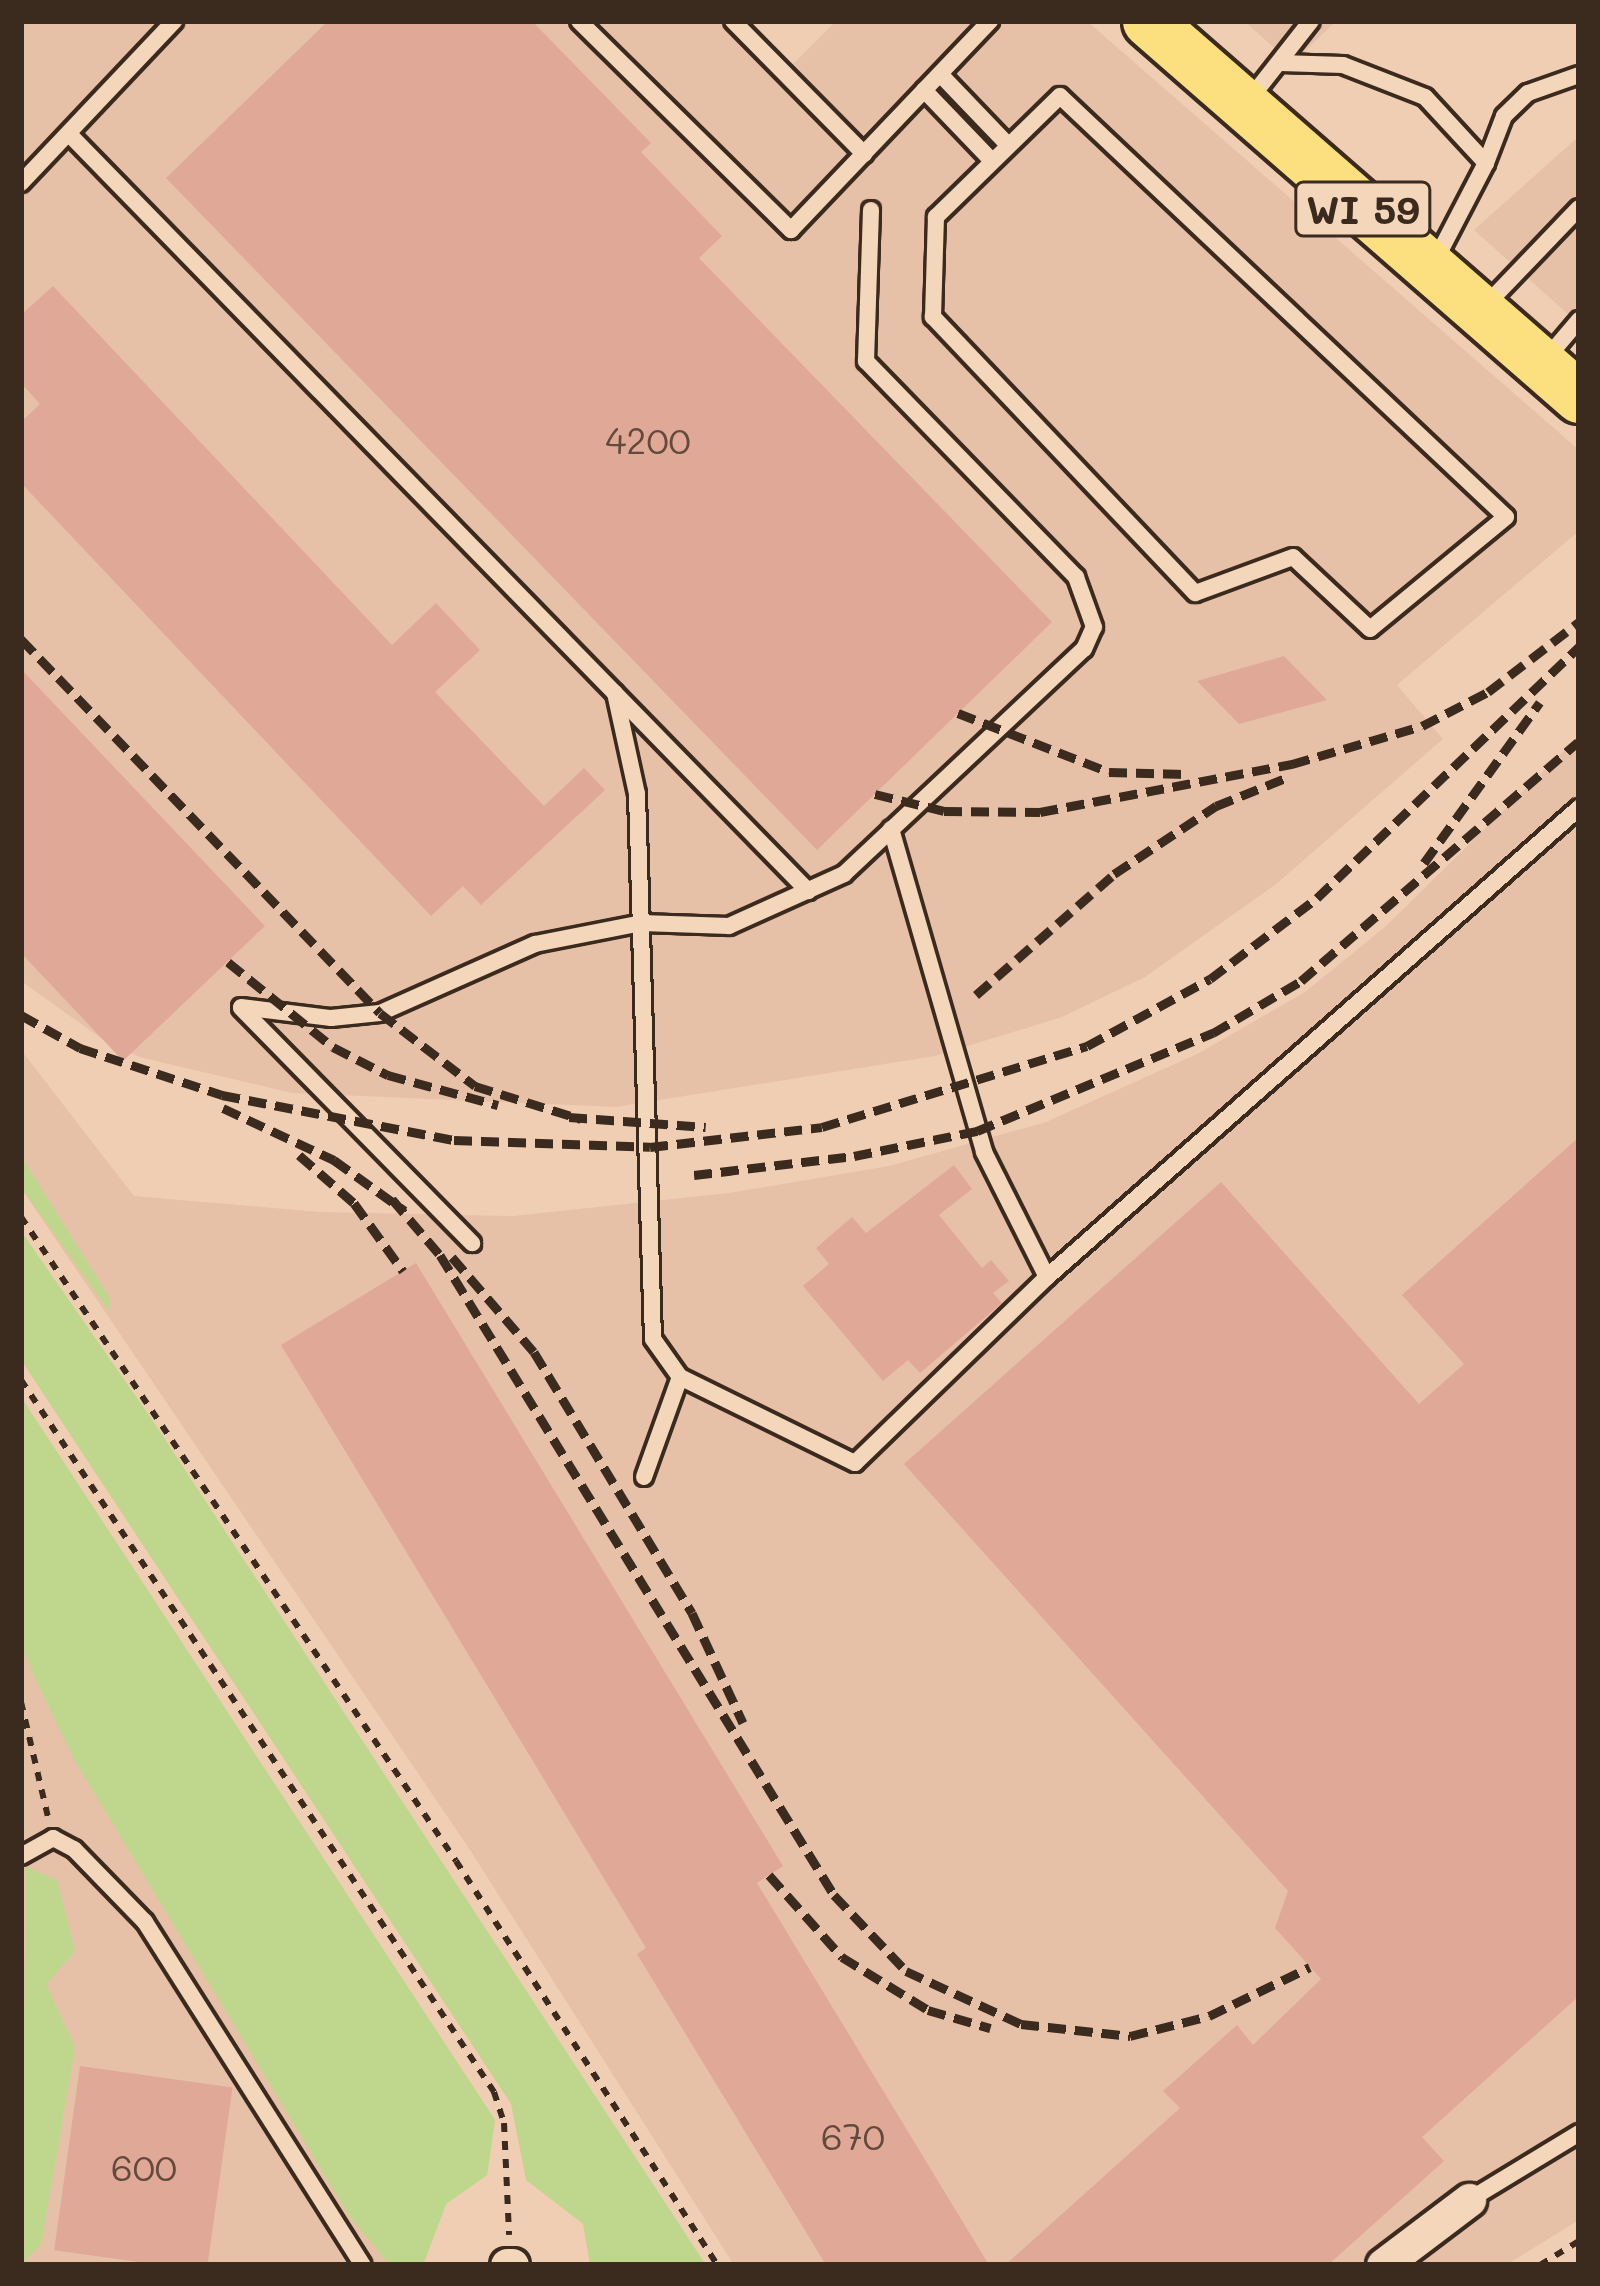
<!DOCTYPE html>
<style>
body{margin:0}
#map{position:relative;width:1600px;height:2286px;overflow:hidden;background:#f0ceb4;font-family:Mali,sans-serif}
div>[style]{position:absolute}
.built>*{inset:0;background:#e7c0a8}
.green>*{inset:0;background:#bfd78d}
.building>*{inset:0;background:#e0a997;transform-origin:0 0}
.path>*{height:6px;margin-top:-3px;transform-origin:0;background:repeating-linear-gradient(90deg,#3b2a1e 0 9px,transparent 0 18px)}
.roads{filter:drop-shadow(3px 0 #3b2a1e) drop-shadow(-3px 0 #3b2a1e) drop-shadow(0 3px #3b2a1e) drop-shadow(0 -3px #3b2a1e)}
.service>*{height:16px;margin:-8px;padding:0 8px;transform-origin:8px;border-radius:8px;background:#f4d7bb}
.minor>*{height:33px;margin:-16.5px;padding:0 16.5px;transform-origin:16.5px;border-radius:16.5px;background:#f4d7bb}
.primary>*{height:51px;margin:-25.5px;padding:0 25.5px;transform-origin:25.5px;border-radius:25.5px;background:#fce080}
.rail>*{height:9px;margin-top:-4.5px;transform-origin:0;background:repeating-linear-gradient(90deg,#3b2a1e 0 18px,transparent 0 27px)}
span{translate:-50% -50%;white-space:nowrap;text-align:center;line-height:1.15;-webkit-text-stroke:10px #f4d7bb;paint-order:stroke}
.number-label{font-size:36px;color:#644a3c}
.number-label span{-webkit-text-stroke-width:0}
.shield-label span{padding:3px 9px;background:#f4d7bb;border:3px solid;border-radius:9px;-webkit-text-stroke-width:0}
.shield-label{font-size:39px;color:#3b2a1e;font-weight:700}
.frame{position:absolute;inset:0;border:24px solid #3b2a1e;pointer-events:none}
</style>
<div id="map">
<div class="built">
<i style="clip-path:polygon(21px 21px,742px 21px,789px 68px,836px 21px,1087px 21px,1579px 450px,1579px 531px,1397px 685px,1443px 739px,1275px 885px,1145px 977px,1062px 1017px,935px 1056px,616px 1107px,292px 1093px,143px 1058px,112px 1046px,21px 981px)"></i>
<i style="clip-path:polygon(1244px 21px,1336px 21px,1292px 64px)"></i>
<i style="clip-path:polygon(1579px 136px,1579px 324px,1474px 230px)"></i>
<i style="clip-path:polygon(1579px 736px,1579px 2220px,1506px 2265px,734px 2265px,470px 1850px,21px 1188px,21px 1050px,134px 1196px,320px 1212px,513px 1216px,729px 1193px,889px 1166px,1046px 1122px,1199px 1053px,1305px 992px,1386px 926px)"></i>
<i style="clip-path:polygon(21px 1397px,495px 2120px,487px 2175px,446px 2204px,423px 2265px,21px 2265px)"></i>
</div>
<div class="green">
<i style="clip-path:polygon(21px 1156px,109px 1297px,109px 1311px,21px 1188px)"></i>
<i style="clip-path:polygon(21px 1231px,155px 1424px,706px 2265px,590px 2265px,583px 2224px,526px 2180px,511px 2104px,21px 1360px)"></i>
<i style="clip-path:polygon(21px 1397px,495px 2120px,487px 2175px,446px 2204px,423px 2265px,389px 2265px,349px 2216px,74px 1760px,34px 1677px,21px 1644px)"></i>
<i style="clip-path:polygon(26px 1866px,57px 1880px,75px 1951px,46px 1984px,75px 2047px,41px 2244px,21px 2264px)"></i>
</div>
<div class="building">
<i style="clip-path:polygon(328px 21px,532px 21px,651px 143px,641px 152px,722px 236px,699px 258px,1052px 622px,817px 850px,166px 178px)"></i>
<i style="clip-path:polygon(53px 286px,392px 645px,436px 603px,480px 650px,435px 692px,544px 806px,584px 768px,605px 790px,481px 905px,463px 886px,431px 916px,21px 483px,21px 422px,40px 404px,21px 383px,21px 315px)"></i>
<i style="clip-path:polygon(1284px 656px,1327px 700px,1239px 724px,1197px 681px)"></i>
<i style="clip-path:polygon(21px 669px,265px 926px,123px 1061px,21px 953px)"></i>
<i style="clip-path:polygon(1579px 1137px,1579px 1996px,1422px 2137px,1444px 2161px,1328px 2265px,1005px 2265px,1180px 2108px,1163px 2091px,1237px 2025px,1253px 2045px,1321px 1979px,1275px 1928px,1288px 1891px,904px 1464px,1221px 1182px,1419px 1404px,1464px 1364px,1402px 1295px)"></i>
<i style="clip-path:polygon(954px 1165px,972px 1189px,939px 1215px,982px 1268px,991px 1260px,1009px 1281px,993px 1293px,1002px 1303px,920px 1373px,908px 1360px,883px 1381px,803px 1286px,829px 1264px,816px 1248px,852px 1217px,866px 1233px)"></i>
<i style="clip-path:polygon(416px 1263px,783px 1866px,757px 1883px,989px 2265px,826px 2265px,637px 1954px,646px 1948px,281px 1345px)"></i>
<i style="left:80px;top:2066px;width:154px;height:186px;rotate:8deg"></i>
</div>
<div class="path">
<i style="left:21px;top:1217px;width:777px;rotate:55.96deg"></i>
<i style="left:456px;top:1861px;width:481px;rotate:57.1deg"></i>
<i style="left:21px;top:1380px;width:855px;rotate:56.4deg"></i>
<i style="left:494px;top:2092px;width:33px;rotate:72deg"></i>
<i style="left:504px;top:2123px;width:112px;rotate:87.4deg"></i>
<i style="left:21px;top:1702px;width:118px;rotate:76.8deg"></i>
<i style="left:1540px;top:2265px;width:46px;rotate:-31.6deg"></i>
</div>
<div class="roads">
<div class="service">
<i style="left:579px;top:21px;width:298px;rotate:44.6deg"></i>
<i style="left:791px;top:230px;width:289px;rotate:-46.4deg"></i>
<i style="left:733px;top:21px;width:187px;rotate:45.4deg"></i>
<i style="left:1281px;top:63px;width:62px;rotate:1.8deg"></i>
<i style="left:1343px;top:65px;width:88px;rotate:21.3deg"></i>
<i style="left:1425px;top:97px;width:90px;rotate:47.3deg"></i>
<i style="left:1486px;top:163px;width:113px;rotate:117.5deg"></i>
<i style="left:940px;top:74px;width:98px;rotate:46.2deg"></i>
<i style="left:924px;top:90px;width:98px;rotate:46.2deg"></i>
<i style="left:1060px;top:96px;width:613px;rotate:43.35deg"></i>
<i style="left:1506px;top:517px;width:176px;rotate:140.5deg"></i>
<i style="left:1370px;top:629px;width:105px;rotate:-136.9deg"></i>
<i style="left:1293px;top:557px;width:104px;rotate:159.8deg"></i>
<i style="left:1195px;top:593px;width:381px;rotate:-133.5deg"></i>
<i style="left:933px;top:317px;width:100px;rotate:-88.3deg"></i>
<i style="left:936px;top:217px;width:173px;rotate:-44.3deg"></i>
<i style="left:1249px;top:100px;width:100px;rotate:-51.9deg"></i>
<i style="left:72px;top:137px;width:1054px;rotate:45.69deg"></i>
<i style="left:1486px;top:163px;width:50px;rotate:-69deg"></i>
<i style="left:1504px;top:116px;width:33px;rotate:-44deg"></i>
<i style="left:1528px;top:93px;width:54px;rotate:-19.4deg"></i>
<i style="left:21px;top:183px;width:223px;rotate:-46.6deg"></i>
<i style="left:1484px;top:307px;width:137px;rotate:-46.2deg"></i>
<i style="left:1546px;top:359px;width:51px;rotate:-49.8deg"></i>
<i style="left:615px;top:693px;width:103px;rotate:77.7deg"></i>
<i style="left:637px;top:794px;width:545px;rotate:88.32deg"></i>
<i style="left:653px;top:1339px;width:47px;rotate:54.6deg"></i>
<i style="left:680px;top:1377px;width:195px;rotate:26.2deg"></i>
<i style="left:855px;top:1463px;width:267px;rotate:-44.1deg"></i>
<i style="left:1047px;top:1277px;width:709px;rotate:-41.4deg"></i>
<i style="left:891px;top:829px;width:336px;rotate:73.9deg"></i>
<i style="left:984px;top:1152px;width:140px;rotate:63.3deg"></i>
<i style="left:241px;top:1007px;width:91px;rotate:7deg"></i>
<i style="left:331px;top:1018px;width:49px;rotate:-5.8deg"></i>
<i style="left:380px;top:1013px;width:170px;rotate:-24deg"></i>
<i style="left:535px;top:944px;width:109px;rotate:-11.1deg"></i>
<i style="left:642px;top:923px;width:87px;rotate:2deg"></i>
<i style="left:729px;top:926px;width:126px;rotate:-24.3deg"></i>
<i style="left:844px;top:874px;width:329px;rotate:-43.2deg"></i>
<i style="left:1084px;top:649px;width:24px;rotate:-66deg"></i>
<i style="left:1094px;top:627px;width:53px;rotate:-109.8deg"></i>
<i style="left:1076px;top:577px;width:301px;rotate:-134.2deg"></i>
<i style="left:866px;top:361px;width:151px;rotate:-88.1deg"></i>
<i style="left:241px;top:1008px;width:330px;rotate:45.5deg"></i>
<i style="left:644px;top:1477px;width:106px;rotate:-70.2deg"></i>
<i style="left:21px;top:1856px;width:37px;rotate:-29deg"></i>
<i style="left:53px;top:1838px;width:24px;rotate:28deg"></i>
<i style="left:74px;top:1849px;width:102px;rotate:45.8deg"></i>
<i style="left:145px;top:1922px;width:406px;rotate:57.6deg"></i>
<i style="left:1469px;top:2200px;width:129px;rotate:-31.3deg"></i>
</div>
<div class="minor">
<i style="left:507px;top:2265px;width:5px"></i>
<i style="left:1383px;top:2265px;width:108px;rotate:-37.1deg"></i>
</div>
<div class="primary">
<i style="left:1148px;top:21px;width:572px;rotate:41.1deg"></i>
</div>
</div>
<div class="rail">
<i style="left:21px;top:639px;width:518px;rotate:46.17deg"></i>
<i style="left:380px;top:1013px;width:120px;rotate:37.5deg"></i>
<i style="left:475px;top:1086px;width:111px;rotate:17.3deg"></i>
<i style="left:958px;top:713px;width:162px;rotate:21.3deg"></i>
<i style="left:1109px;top:772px;width:77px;rotate:1.5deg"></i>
<i style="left:875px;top:794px;width:71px;rotate:13.8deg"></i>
<i style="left:944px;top:811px;width:96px;rotate:0.6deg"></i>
<i style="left:1040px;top:812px;width:257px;rotate:-10.8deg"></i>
<i style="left:1292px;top:764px;width:135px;rotate:-16.3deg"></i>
<i style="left:1422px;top:726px;width:74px;rotate:-27.3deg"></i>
<i style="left:1488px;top:692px;width:115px;rotate:-37.6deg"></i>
<i style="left:1424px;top:863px;width:198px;rotate:-54.2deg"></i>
<i style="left:228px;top:962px;width:135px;rotate:39deg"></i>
<i style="left:333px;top:1047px;width:62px;rotate:27deg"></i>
<i style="left:388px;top:1075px;width:114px;rotate:15.3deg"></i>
<i style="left:976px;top:995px;width:184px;rotate:-41.2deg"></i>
<i style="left:1114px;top:874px;width:123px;rotate:-33.7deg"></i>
<i style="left:1216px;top:806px;width:78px;rotate:-21.9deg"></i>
<i style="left:21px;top:1015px;width:68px;rotate:29.2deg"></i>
<i style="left:80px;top:1048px;width:150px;rotate:18.3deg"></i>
<i style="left:222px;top:1095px;width:236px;rotate:11deg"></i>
<i style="left:454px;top:1140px;width:196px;rotate:2deg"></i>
<i style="left:650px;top:1147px;width:173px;rotate:-6.6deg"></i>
<i style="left:822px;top:1127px;width:277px;rotate:-17deg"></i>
<i style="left:1087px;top:1046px;width:140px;rotate:-28.6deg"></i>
<i style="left:1210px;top:979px;width:134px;rotate:-37.1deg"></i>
<i style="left:1317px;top:898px;width:363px;rotate:-43.8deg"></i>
<i style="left:223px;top:1108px;width:123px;rotate:25.1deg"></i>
<i style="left:334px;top:1160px;width:87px;rotate:35.7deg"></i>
<i style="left:569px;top:1117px;width:137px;rotate:4.2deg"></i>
<i style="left:299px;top:1155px;width:73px;rotate:41.1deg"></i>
<i style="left:354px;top:1203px;width:84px;rotate:54.2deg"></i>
<i style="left:694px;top:1175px;width:161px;rotate:-6.8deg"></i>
<i style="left:854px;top:1156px;width:126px;rotate:-11.5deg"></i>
<i style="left:977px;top:1131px;width:256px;rotate:-22.6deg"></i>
<i style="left:1213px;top:1033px;width:102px;rotate:-30.6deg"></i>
<i style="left:1301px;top:981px;width:366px;rotate:-40.8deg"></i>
<i style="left:392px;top:1199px;width:74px;rotate:49.4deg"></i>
<i style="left:440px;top:1255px;width:752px;rotate:58.38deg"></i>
<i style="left:834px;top:1895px;width:105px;rotate:46.5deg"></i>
<i style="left:906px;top:1971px;width:127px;rotate:24.7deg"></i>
<i style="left:1021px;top:2024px;width:110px;rotate:6.3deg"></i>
<i style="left:1130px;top:2036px;width:81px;rotate:-14.2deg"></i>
<i style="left:1209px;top:2016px;width:112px;rotate:-25.9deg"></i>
<i style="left:452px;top:1257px;width:125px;rotate:49.2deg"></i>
<i style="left:534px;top:1352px;width:305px;rotate:58.8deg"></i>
<i style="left:692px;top:1613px;width:121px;rotate:65.1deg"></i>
<i style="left:769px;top:1875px;width:110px;rotate:48.3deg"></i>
<i style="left:842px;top:1957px;width:101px;rotate:31.6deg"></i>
<i style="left:928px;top:2010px;width:65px;rotate:16.2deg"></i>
</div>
<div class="number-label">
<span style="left:648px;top:440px">4200</span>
<span style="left:853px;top:2136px">670</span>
<span style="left:144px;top:2167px">600</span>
</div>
<div class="shield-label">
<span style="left:1363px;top:209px">WI 59</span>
</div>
<div class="frame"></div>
</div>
